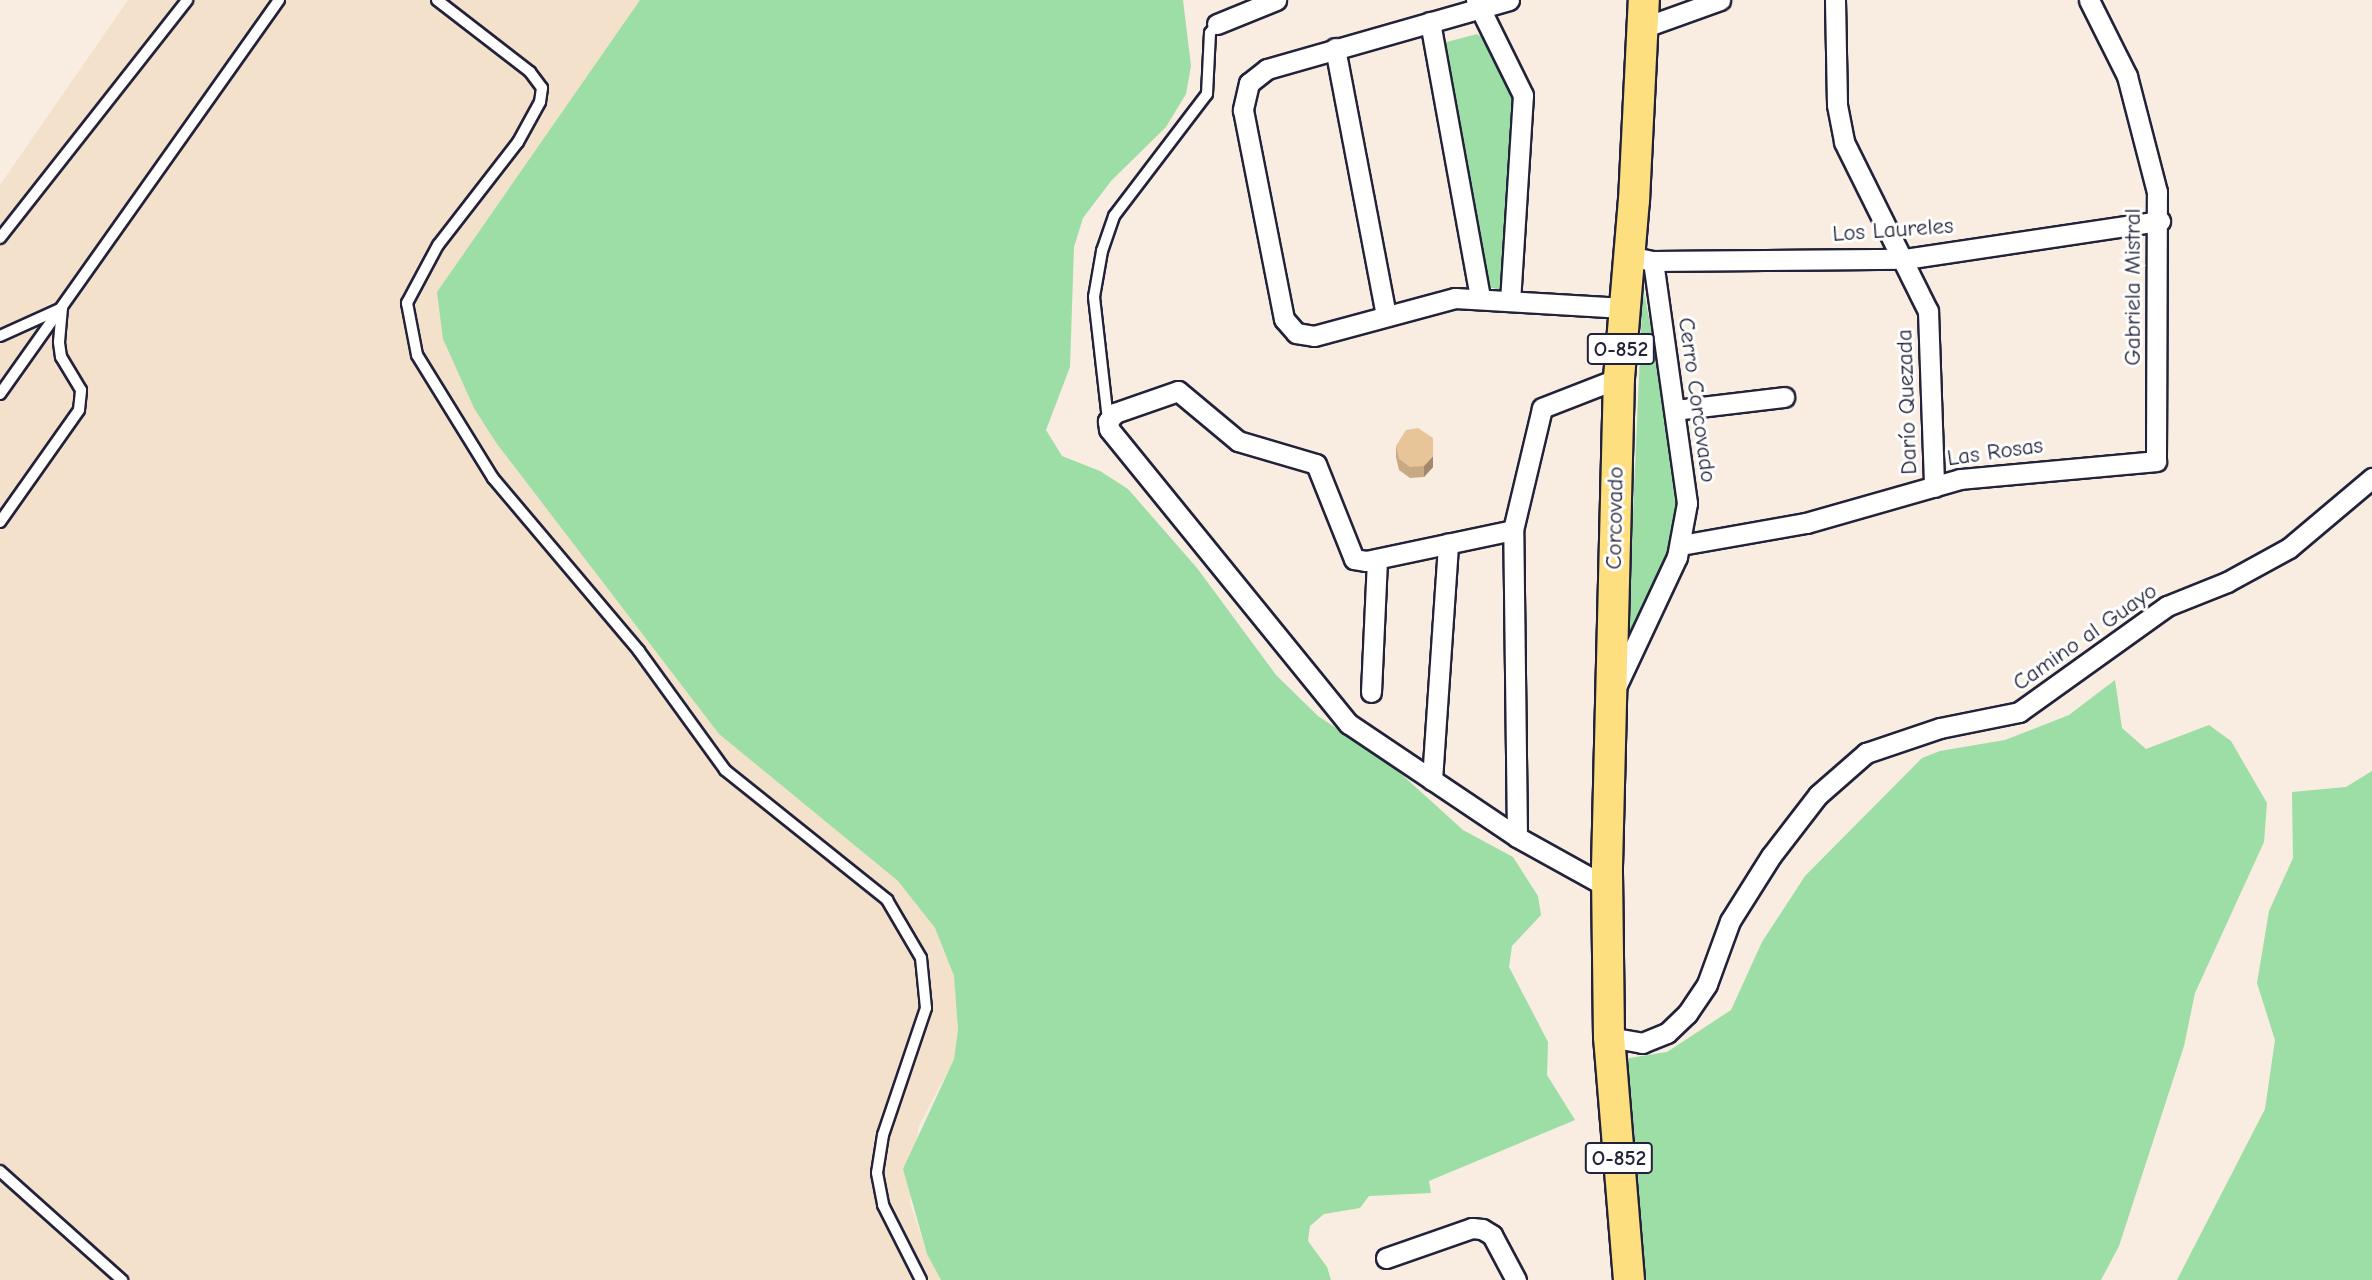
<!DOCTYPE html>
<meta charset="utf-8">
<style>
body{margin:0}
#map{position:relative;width:2372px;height:1280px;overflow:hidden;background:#f8ede0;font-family:"Comic Neue",sans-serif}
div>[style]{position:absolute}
.built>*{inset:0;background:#f3e1cb}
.green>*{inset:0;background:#9ddda6}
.roads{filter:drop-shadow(2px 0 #22223b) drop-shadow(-2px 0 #22223b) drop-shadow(0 2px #22223b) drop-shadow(0 -2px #22223b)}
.lane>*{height:10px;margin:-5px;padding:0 5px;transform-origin:5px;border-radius:5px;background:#fff}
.street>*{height:19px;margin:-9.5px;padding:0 9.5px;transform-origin:9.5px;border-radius:9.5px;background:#fff}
.primary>*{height:30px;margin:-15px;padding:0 15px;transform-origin:15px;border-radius:15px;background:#fedf80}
.wall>*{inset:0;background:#c8a984}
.shaded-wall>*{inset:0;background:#a2896b}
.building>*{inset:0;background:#e8c499}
span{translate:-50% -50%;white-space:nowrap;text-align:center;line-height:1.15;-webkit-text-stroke:6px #fff;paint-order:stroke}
.shield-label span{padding:2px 5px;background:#fff;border:2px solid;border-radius:5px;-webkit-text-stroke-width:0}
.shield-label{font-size:21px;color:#22223b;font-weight:700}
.street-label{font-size:23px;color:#22223b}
</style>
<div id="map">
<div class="built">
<i style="clip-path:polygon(128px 0,640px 0,437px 292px,497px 444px,719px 734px,898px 881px,935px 928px,954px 976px,958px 1030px,954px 1059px,918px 1128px,910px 1203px,927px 1254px,941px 1280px,0 1280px,0 185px)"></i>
</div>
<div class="green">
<i style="clip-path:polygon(640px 0,1183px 0,1191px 66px,1186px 94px,1166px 127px,1111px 181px,1083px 218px,1074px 247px,1070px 367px,1046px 430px,1062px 456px,1100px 471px,1128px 489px,1197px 568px,1276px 675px,1318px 716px,1389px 763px,1463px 830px,1513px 857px,1538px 896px,1541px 915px,1512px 946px,1509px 967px,1548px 1042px,1547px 1075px,1575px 1120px,1429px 1181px,1431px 1193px,1369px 1196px,1360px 1208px,1324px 1214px,1310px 1226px,1308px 1241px,1327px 1267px,1331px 1280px,941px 1280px,927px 1254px,903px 1169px,954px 1059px,958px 1030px,954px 976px,935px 928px,898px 881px,719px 734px,497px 444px,474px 408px,443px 339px,437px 292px)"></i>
<i style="clip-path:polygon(1477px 34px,1488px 41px,1520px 103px,1503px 291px,1486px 286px,1443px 43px)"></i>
<i style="clip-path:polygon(1643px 287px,1678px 469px,1678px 522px,1676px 543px,1627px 648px)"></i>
<i style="clip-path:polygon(2115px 680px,2122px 728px,2146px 749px,2209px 725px,2231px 741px,2267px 803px,2264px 842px,2195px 993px,2184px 1046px,2119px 1246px,2101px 1280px,1639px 1280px,1623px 1059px,1667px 1052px,1731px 1010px,1762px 942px,1805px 876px,1922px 758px,1940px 751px,2005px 740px,2069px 715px)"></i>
<i style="clip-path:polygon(2372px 771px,2372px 1280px,2177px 1280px,2265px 1109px,2275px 1040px,2257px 983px,2269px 911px,2293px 858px,2292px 792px,2346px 787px)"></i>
</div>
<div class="roads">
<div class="lane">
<i style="left:437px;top:0;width:118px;rotate:37.7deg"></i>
<i style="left:530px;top:72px;width:20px;rotate:53deg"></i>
<i style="left:542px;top:88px;width:14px;rotate:98deg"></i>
<i style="left:540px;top:102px;width:46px;rotate:118.8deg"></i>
<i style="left:518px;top:142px;width:130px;rotate:127.8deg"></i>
<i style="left:438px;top:245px;width:66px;rotate:118.1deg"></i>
<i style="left:407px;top:303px;width:53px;rotate:79.1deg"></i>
<i style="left:417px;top:355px;width:145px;rotate:58.3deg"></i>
<i style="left:493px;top:478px;width:226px;rotate:49.8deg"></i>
<i style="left:639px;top:651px;width:147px;rotate:54.1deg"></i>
<i style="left:725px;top:770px;width:208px;rotate:38.7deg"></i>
<i style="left:887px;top:900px;width:67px;rotate:59.6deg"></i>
<i style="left:921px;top:958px;width:50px;rotate:84.3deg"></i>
<i style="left:926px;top:1008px;width:134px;rotate:108.7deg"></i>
<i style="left:883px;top:1135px;width:38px;rotate:99deg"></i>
<i style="left:877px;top:1173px;width:33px;rotate:79deg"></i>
<i style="left:883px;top:1205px;width:84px;rotate:63.1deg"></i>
<i style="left:0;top:238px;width:303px;rotate:-51.8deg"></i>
<i style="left:0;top:336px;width:68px;rotate:-24.3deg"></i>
<i style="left:0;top:394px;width:483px;rotate:-54.7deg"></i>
<i style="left:1108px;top:420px;width:124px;rotate:-96.5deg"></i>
<i style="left:1094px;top:297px;width:47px;rotate:-80.1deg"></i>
<i style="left:1102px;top:251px;width:37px;rotate:-71deg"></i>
<i style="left:1114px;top:216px;width:153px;rotate:-52.7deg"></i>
<i style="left:1207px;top:94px;width:61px;rotate:-87.2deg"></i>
<i style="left:1210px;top:33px;width:11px;rotate:-52deg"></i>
<i style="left:0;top:522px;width:137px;rotate:-54.8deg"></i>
<i style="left:79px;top:410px;width:20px;rotate:-84deg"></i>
<i style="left:81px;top:390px;width:39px;rotate:-121deg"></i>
<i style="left:61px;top:357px;width:15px;rotate:-98deg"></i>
<i style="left:59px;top:342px;width:34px;rotate:-85deg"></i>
<i style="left:0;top:1171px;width:164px;rotate:41.8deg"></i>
</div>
<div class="street">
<i style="left:1476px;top:0;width:106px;rotate:63.7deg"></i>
<i style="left:1523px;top:95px;width:205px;rotate:93.6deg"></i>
<i style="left:1509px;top:0;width:252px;rotate:164.1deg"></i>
<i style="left:1267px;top:69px;width:23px;rotate:142deg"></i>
<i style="left:1249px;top:83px;width:28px;rotate:103deg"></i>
<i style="left:1243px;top:110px;width:213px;rotate:78.9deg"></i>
<i style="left:1284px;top:319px;width:18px;rotate:49deg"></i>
<i style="left:1296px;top:333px;width:18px;rotate:9deg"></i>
<i style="left:1314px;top:336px;width:146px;rotate:-15.1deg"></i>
<i style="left:1455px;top:298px;width:169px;rotate:3.4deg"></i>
<i style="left:1835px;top:0;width:105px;rotate:88.9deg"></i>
<i style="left:1837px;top:105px;width:38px;rotate:79deg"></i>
<i style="left:1844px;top:142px;width:189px;rotate:63.6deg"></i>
<i style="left:1928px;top:311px;width:176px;rotate:88deg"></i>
<i style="left:1430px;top:22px;width:280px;rotate:79.7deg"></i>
<i style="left:1217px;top:24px;width:64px;rotate:-22.1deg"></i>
<i style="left:1642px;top:28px;width:83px;rotate:-19.7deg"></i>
<i style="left:1335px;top:48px;width:272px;rotate:79.2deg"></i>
<i style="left:1629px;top:256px;width:25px;rotate:12deg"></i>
<i style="left:1653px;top:261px;width:252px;rotate:-0.5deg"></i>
<i style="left:1905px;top:259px;width:258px;rotate:-8.5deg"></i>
<i style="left:1675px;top:410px;width:110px;rotate:-6.8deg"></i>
<i style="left:1513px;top:530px;width:150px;rotate:168.1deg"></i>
<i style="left:1366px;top:561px;width:12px;rotate:-171deg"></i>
<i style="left:1354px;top:559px;width:102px;rotate:-111.8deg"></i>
<i style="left:1316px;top:464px;width:81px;rotate:-163.6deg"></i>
<i style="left:1238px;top:441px;width:78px;rotate:-140.2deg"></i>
<i style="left:1178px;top:391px;width:67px;rotate:160.8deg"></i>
<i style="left:1115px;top:413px;width:11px;rotate:131deg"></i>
<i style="left:1108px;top:421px;width:8px;rotate:83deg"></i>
<i style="left:1109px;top:429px;width:380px;rotate:50.9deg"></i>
<i style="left:1349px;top:724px;width:202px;rotate:33.9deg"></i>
<i style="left:1517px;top:837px;width:105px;rotate:29deg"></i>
<i style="left:1681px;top:545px;width:127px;rotate:-10deg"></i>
<i style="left:1806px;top:523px;width:160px;rotate:-15.9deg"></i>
<i style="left:1960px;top:479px;width:197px;rotate:-5.2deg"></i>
<i style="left:2156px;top:461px;width:269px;rotate:-89.8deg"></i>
<i style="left:2157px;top:192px;width:120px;rotate:-104.5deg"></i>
<i style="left:2127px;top:76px;width:85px;rotate:-116.6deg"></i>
<i style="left:1616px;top:687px;width:144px;rotate:-64.9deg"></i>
<i style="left:1677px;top:557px;width:55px;rotate:-79.5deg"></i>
<i style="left:1687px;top:503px;width:244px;rotate:-98deg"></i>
<i style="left:1371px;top:692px;width:133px;rotate:-87.4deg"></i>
<i style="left:1432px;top:780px;width:237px;rotate:-86.1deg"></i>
<i style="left:1517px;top:837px;width:307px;rotate:-90.7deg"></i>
<i style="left:1513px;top:530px;width:125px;rotate:-76.6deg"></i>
<i style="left:1542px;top:408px;width:83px;rotate:-21.3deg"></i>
<i style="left:1609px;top:1037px;width:34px;rotate:10deg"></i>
<i style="left:1642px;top:1043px;width:27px;rotate:-22deg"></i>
<i style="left:1667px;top:1033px;width:28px;rotate:-44deg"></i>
<i style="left:1687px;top:1014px;width:36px;rotate:-56deg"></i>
<i style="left:1707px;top:984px;width:67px;rotate:-69.9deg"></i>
<i style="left:1730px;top:921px;width:77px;rotate:-57.8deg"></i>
<i style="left:1771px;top:856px;width:77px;rotate:-52.4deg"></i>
<i style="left:1818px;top:795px;width:64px;rotate:-41.2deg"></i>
<i style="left:1866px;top:753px;width:78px;rotate:-18.7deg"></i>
<i style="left:1940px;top:728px;width:81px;rotate:-11.4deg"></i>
<i style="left:2019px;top:712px;width:182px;rotate:-35.6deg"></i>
<i style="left:2167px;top:606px;width:65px;rotate:-21.8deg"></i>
<i style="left:2227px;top:582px;width:71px;rotate:-28.7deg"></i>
<i style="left:2289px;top:548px;width:109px;rotate:-40.1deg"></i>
<i style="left:1386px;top:1258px;width:91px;rotate:-19.2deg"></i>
<i style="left:1472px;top:1228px;width:10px;rotate:6deg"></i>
<i style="left:1482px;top:1229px;width:12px;rotate:31deg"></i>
<i style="left:1492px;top:1235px;width:51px;rotate:61.9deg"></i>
</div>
<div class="primary">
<i style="left:1629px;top:1280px;width:244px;rotate:-94.7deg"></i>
<i style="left:1609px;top:1037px;width:170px;rotate:-90.7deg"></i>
<i style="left:1607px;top:867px;width:489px;rotate:-88.6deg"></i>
<i style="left:1619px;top:378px;width:178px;rotate:-85.2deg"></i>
<i style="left:1634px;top:201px;width:201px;rotate:-87.2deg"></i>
</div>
</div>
<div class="wall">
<i style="clip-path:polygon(1396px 446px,1433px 467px,1424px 477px,1410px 478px,1399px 470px,1396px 457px)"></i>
</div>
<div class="shaded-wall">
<i style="clip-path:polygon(1433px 456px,1433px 467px,1424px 477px,1424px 466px)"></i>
</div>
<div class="building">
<i style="clip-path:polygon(1418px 428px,1433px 438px,1433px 456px,1424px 466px,1410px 467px,1399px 459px,1396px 446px,1406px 430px)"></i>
</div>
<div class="shield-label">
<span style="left:1621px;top:349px">O-852</span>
<span style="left:1619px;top:1158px">O-852</span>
</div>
<div class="street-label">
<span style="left:1893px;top:230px;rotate:-4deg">Los Laureles</span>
<span style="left:2133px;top:287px;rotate:-90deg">Gabriela Mistral</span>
<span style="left:1697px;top:400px;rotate:82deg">Cerro Corcovado</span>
<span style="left:1907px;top:402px;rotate:-92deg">Darío Quezada</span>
<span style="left:1995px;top:452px;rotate:-8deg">Las Rosas</span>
<span style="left:1615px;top:518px;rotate:-89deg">Corcovado</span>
<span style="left:2085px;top:637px;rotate:-35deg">Camino al Guayo</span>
</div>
</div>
